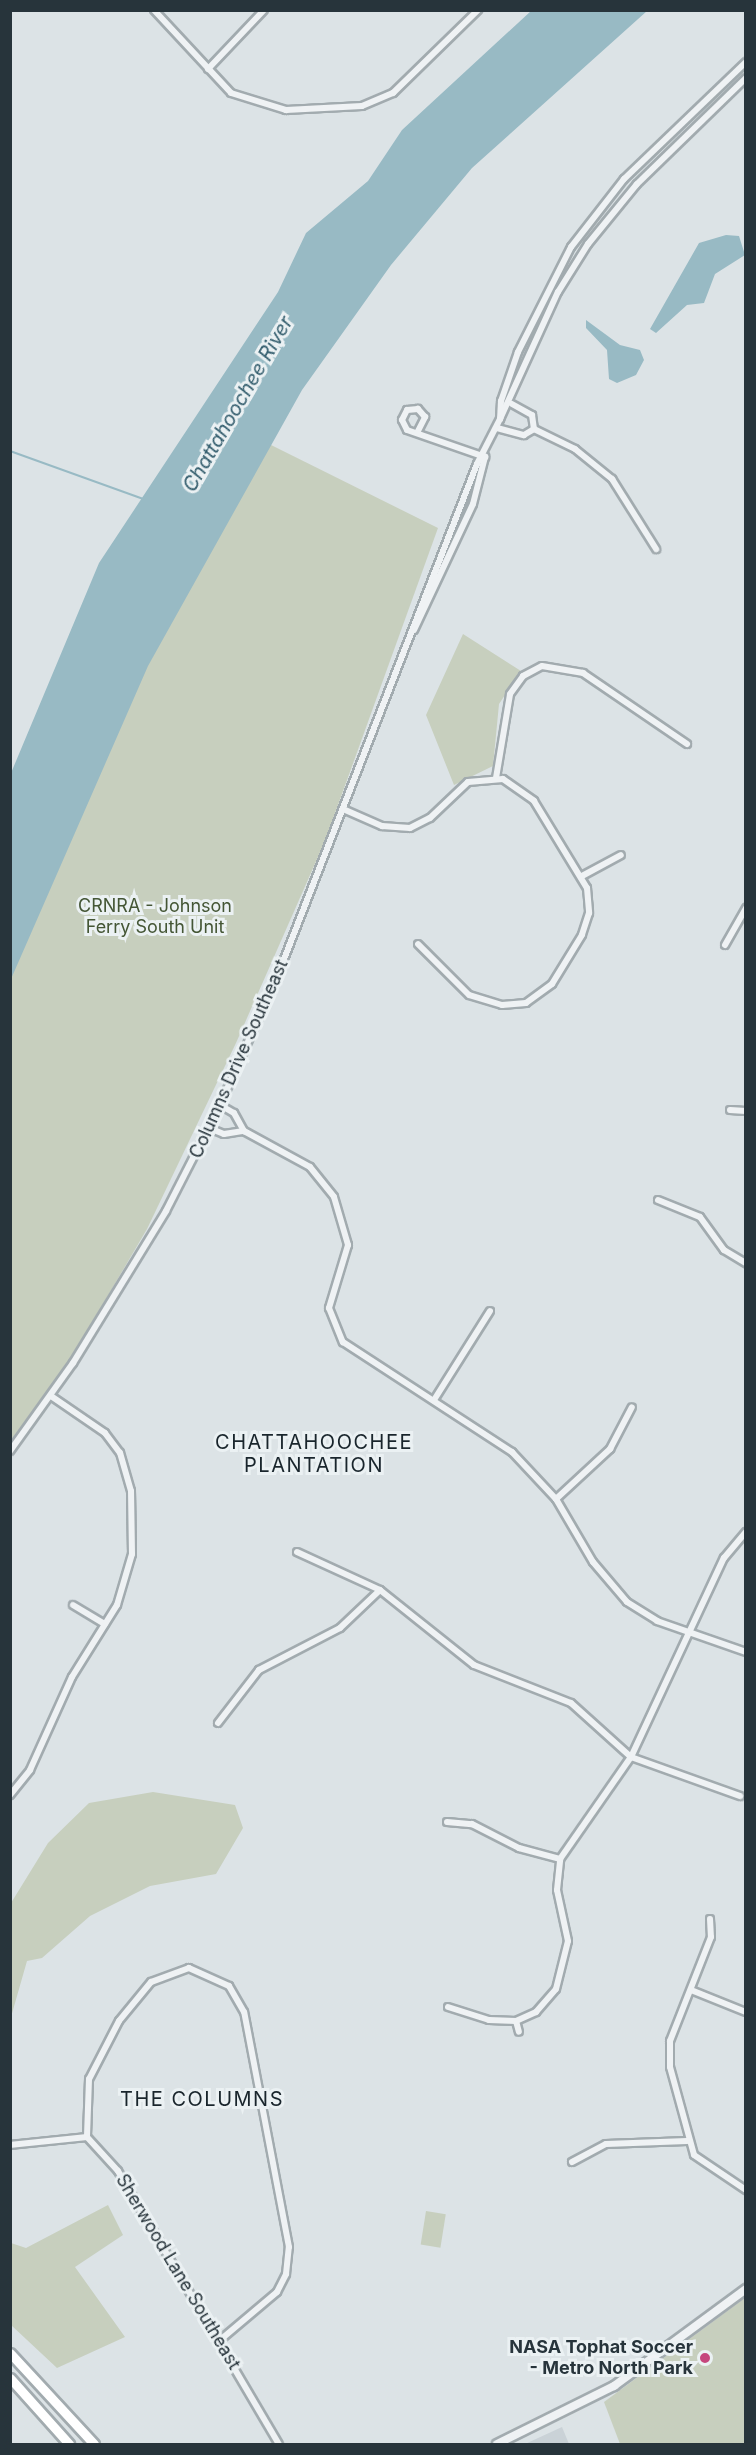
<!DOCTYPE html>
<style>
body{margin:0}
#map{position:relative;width:756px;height:2455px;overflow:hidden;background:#dce3e6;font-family:Inter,sans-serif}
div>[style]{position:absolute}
.built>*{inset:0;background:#cad2d7}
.green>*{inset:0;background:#c7cfbe;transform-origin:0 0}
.water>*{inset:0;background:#98bac4}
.stream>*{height:2px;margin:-1px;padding:0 1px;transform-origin:1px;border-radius:1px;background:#98bac4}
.roads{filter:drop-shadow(2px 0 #a2abaf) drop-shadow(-2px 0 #a2abaf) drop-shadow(0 2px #a2abaf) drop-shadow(0 -2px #a2abaf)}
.minor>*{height:6px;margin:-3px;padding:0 3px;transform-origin:3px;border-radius:3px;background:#eff2f4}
.tertiary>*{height:8px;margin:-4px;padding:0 4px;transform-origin:4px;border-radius:4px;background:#eff2f4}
.primary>*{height:9px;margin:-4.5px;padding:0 4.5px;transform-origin:4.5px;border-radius:4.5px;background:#fff}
.dots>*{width:16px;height:16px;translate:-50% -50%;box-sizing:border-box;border:3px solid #ebf1f3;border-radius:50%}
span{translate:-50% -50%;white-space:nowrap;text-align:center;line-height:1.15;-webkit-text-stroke:6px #ebf1f3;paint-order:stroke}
.park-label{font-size:18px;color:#445635}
.street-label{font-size:18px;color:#27343b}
.poi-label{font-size:18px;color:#27343b;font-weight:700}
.right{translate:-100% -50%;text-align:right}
.water-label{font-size:20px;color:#335d6d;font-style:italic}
.neighbourhood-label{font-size:20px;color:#19252c;letter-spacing:1.5px}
.frame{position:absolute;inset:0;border:12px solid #27343b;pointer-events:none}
</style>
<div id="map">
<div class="built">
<i style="clip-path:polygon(562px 2427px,569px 2444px,525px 2444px)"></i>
</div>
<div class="green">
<i style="clip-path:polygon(265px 442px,438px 528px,325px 841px,236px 1043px,147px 1229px,69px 1362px,11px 1440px,11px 936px,49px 849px)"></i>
<i style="clip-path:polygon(463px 634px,521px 671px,499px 704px,493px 766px,454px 785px,426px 715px)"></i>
<i style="clip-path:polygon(153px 1792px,235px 1805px,243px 1828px,216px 1874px,150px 1886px,90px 1916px,42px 1958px,27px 1961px,11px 2017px,11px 1903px,48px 1843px,89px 1803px)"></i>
<i style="clip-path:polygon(108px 2205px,123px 2235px,75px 2267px,125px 2337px,57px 2368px,11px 2325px,11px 2243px,26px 2248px)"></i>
<i style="left:426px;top:2211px;width:20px;height:34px;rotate:9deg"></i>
<i style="clip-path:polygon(745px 2298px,745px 2444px,620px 2444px,604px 2402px)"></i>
</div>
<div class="water">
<i style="clip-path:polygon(531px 11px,647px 11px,472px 168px,391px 265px,302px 390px,148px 666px,11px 979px,11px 773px,99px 563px,278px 292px,306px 233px,368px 181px,402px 130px)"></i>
<i style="clip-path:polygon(726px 235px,739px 236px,745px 255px,715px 274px,704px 303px,687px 305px,656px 333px,650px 329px,699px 243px)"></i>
<i style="clip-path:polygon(586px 320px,620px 345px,640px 350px,644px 360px,636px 375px,617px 383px,609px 379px,607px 350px,586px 328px)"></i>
</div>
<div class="stream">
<i style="left:10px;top:451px;width:141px;rotate:19.8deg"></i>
</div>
<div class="roads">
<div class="minor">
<i style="left:154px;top:10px;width:113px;rotate:47.1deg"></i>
<i style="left:231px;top:93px;width:58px;rotate:17.2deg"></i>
<i style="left:286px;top:110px;width:76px;rotate:-3deg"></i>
<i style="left:362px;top:106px;width:34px;rotate:-23deg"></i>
<i style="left:393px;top:93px;width:119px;rotate:-44.3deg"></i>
<i style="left:746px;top:62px;width:169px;rotate:136.2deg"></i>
<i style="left:624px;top:179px;width:86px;rotate:127.9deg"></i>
<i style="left:571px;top:247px;width:118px;rotate:116.8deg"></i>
<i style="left:518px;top:352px;width:52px;rotate:109.1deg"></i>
<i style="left:501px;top:401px;width:18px;rotate:93deg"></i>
<i style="left:500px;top:419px;width:140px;rotate:-65.5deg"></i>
<i style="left:558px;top:292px;width:57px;rotate:-58deg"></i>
<i style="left:588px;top:244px;width:77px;rotate:-50.8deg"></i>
<i style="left:637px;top:184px;width:152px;rotate:-44.2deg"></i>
<i style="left:208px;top:69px;width:81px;rotate:-46.5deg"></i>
<i style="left:512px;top:404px;width:23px;rotate:29deg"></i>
<i style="left:532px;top:415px;width:14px;rotate:82deg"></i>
<i style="left:497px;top:428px;width:28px;rotate:15deg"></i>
<i style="left:524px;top:435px;width:12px;rotate:-31deg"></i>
<i style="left:534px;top:429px;width:46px;rotate:26deg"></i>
<i style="left:575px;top:449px;width:48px;rotate:39deg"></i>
<i style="left:612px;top:479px;width:83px;rotate:57.8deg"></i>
<i style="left:418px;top:431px;width:16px;rotate:-63deg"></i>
<i style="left:425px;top:417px;width:11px;rotate:-131deg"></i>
<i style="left:418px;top:409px;width:11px;rotate:175deg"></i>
<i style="left:407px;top:410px;width:11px;rotate:117deg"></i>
<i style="left:402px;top:420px;width:11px;rotate:63deg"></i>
<i style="left:407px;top:430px;width:83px;rotate:19.1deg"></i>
<i style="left:414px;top:630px;width:139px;rotate:-64.9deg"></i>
<i style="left:473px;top:504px;width:49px;rotate:-75.7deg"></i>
<i style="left:496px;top:778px;width:85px;rotate:-80.5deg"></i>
<i style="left:510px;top:694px;width:22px;rotate:-54deg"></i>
<i style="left:523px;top:676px;width:21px;rotate:-28deg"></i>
<i style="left:542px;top:666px;width:42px;rotate:9.7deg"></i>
<i style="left:583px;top:673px;width:126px;rotate:34.3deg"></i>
<i style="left:343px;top:809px;width:43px;rotate:23.6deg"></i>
<i style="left:382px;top:826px;width:28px;rotate:4deg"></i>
<i style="left:410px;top:828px;width:22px;rotate:-27deg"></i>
<i style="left:430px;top:818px;width:52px;rotate:-43.5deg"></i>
<i style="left:468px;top:782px;width:35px;rotate:-5deg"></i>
<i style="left:503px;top:779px;width:38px;rotate:35deg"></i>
<i style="left:534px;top:801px;width:102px;rotate:58.7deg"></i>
<i style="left:587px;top:888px;width:25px;rotate:85deg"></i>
<i style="left:589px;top:913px;width:23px;rotate:108deg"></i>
<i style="left:582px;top:935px;width:57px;rotate:121.5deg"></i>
<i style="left:552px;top:984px;width:32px;rotate:144deg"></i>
<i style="left:526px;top:1003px;width:24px;rotate:175deg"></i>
<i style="left:502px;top:1005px;width:34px;rotate:-163deg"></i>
<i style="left:469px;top:995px;width:72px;rotate:-135deg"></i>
<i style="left:582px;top:876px;width:44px;rotate:-28.3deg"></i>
<i style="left:725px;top:945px;width:43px;rotate:-60.4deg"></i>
<i style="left:220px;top:1105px;width:16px;rotate:30deg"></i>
<i style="left:234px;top:1113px;width:21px;rotate:61deg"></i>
<i style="left:244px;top:1131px;width:75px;rotate:28.6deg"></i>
<i style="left:310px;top:1167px;width:38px;rotate:51deg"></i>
<i style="left:334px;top:1197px;width:50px;rotate:73.7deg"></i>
<i style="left:348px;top:1245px;width:66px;rotate:106.8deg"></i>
<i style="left:329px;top:1308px;width:37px;rotate:68deg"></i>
<i style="left:343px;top:1342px;width:202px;rotate:33.1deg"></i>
<i style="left:512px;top:1452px;width:64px;rotate:46.9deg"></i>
<i style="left:556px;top:1499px;width:73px;rotate:59.6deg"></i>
<i style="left:593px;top:1562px;width:52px;rotate:49.6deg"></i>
<i style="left:627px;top:1602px;width:36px;rotate:32deg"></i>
<i style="left:657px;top:1621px;width:94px;rotate:19.2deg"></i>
<i style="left:730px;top:1110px;width:16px;rotate:4deg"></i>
<i style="left:209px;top:1128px;width:16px;rotate:22deg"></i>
<i style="left:224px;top:1134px;width:20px;rotate:-9deg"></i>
<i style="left:658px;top:1200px;width:45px;rotate:22deg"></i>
<i style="left:700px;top:1217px;width:41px;rotate:54deg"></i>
<i style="left:724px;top:1250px;width:26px;rotate:31deg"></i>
<i style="left:434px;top:1400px;width:105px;rotate:-57.8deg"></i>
<i style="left:10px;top:1451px;width:108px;rotate:-54.4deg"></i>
<i style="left:73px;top:1363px;width:178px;rotate:-58.5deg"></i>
<i style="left:166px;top:1211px;width:119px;rotate:-63deg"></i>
<i style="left:220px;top:1105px;width:145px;rotate:-66.1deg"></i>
<i style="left:279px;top:972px;width:545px;rotate:-68.71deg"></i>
<i style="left:477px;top:464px;width:51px;rotate:-62.9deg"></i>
<i style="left:556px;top:1499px;width:74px;rotate:-42.8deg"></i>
<i style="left:610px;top:1449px;width:47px;rotate:-62.4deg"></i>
<i style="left:297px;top:1552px;width:91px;rotate:24.6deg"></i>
<i style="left:380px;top:1590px;width:120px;rotate:38.6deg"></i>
<i style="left:474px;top:1665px;width:104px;rotate:21.4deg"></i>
<i style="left:571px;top:1703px;width:81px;rotate:42deg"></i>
<i style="left:631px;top:1757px;width:116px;rotate:19.7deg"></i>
<i style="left:73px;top:1605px;width:37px;rotate:31deg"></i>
<i style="left:218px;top:1723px;width:67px;rotate:-52.3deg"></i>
<i style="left:259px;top:1670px;width:91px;rotate:-27.4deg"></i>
<i style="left:340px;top:1628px;width:55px;rotate:-43.5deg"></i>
<i style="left:10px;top:1795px;width:32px;rotate:-51deg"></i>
<i style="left:30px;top:1770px;width:102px;rotate:-65.7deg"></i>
<i style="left:72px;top:1677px;width:85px;rotate:-58deg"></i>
<i style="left:117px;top:1605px;width:53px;rotate:-73.6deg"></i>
<i style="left:132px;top:1554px;width:63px;rotate:-90.9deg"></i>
<i style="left:131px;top:1491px;width:40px;rotate:-106deg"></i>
<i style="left:120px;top:1453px;width:25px;rotate:-127deg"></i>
<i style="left:105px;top:1433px;width:65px;rotate:-145.6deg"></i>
<i style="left:447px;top:1822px;width:25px;rotate:5deg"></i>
<i style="left:472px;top:1824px;width:53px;rotate:27.1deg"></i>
<i style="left:519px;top:1848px;width:42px;rotate:15deg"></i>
<i style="left:710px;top:1919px;width:18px;rotate:87deg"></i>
<i style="left:711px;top:1937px;width:112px;rotate:111.5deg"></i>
<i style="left:670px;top:2041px;width:26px;rotate:90deg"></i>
<i style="left:670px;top:2067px;width:91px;rotate:74.7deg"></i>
<i style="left:694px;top:2155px;width:63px;rotate:33.9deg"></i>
<i style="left:691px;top:1990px;width:59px;rotate:21.8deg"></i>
<i style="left:448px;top:2007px;width:43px;rotate:17.6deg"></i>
<i style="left:489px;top:2020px;width:27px;rotate:2deg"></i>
<i style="left:516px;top:2021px;width:22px;rotate:-24deg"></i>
<i style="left:536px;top:2012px;width:30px;rotate:-49deg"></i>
<i style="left:556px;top:1989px;width:49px;rotate:-76deg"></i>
<i style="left:568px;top:1941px;width:52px;rotate:-102.2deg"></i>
<i style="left:557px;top:1890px;width:31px;rotate:-84deg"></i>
<i style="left:560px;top:1859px;width:124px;rotate:-55.2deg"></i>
<i style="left:631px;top:1757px;width:220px;rotate:-65deg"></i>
<i style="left:724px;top:1558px;width:34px;rotate:-50deg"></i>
<i style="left:516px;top:2021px;width:11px;rotate:75deg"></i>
<i style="left:10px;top:2145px;width:77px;rotate:-5.9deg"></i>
<i style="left:572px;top:2162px;width:38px;rotate:-28deg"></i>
<i style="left:606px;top:2144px;width:81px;rotate:-2.1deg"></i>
<i style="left:219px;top:2341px;width:76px;rotate:-40.2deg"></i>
<i style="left:277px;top:2292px;width:20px;rotate:-63deg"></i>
<i style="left:286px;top:2274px;width:27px;rotate:-84deg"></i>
<i style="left:289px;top:2247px;width:239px;rotate:-100.8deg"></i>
<i style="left:244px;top:2012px;width:30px;rotate:-120deg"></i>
<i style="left:229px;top:1986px;width:44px;rotate:-155.8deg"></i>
<i style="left:189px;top:1968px;width:40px;rotate:159.8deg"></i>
<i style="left:151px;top:1982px;width:50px;rotate:129.4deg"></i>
<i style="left:119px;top:2021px;width:65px;rotate:117.3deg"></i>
<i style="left:89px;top:2079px;width:58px;rotate:92deg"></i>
<i style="left:87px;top:2137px;width:46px;rotate:47.6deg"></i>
<i style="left:118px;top:2171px;width:317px;rotate:59.5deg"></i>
</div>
<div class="tertiary">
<i style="left:497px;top:2444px;width:131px;rotate:-26.4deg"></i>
<i style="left:614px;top:2386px;width:164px;rotate:-36.3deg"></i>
</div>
<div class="primary">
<i style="left:10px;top:2353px;width:124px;rotate:47.3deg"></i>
<i style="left:10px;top:2378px;width:89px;rotate:48.2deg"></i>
</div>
</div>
<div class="dots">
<i style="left:705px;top:2358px;background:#c6467d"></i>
</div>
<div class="park-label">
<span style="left:155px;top:917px">CRNRA - Johnson<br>Ferry South Unit</span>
</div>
<div class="street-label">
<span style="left:239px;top:1059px;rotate:-66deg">Columns Drive Southeast</span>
<span style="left:178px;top:2272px;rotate:59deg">Sherwood Lane Southeast</span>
</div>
<div class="poi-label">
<span class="right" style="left:693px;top:2358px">NASA Tophat Soccer<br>- Metro North Park</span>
</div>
<div class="water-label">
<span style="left:238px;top:404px;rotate:-60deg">Chattahoochee River</span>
</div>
<div class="neighbourhood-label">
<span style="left:314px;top:1454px">CHATTAHOOCHEE<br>PLANTATION</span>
<span style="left:202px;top:2099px">THE COLUMNS</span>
</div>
<div class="frame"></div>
</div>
